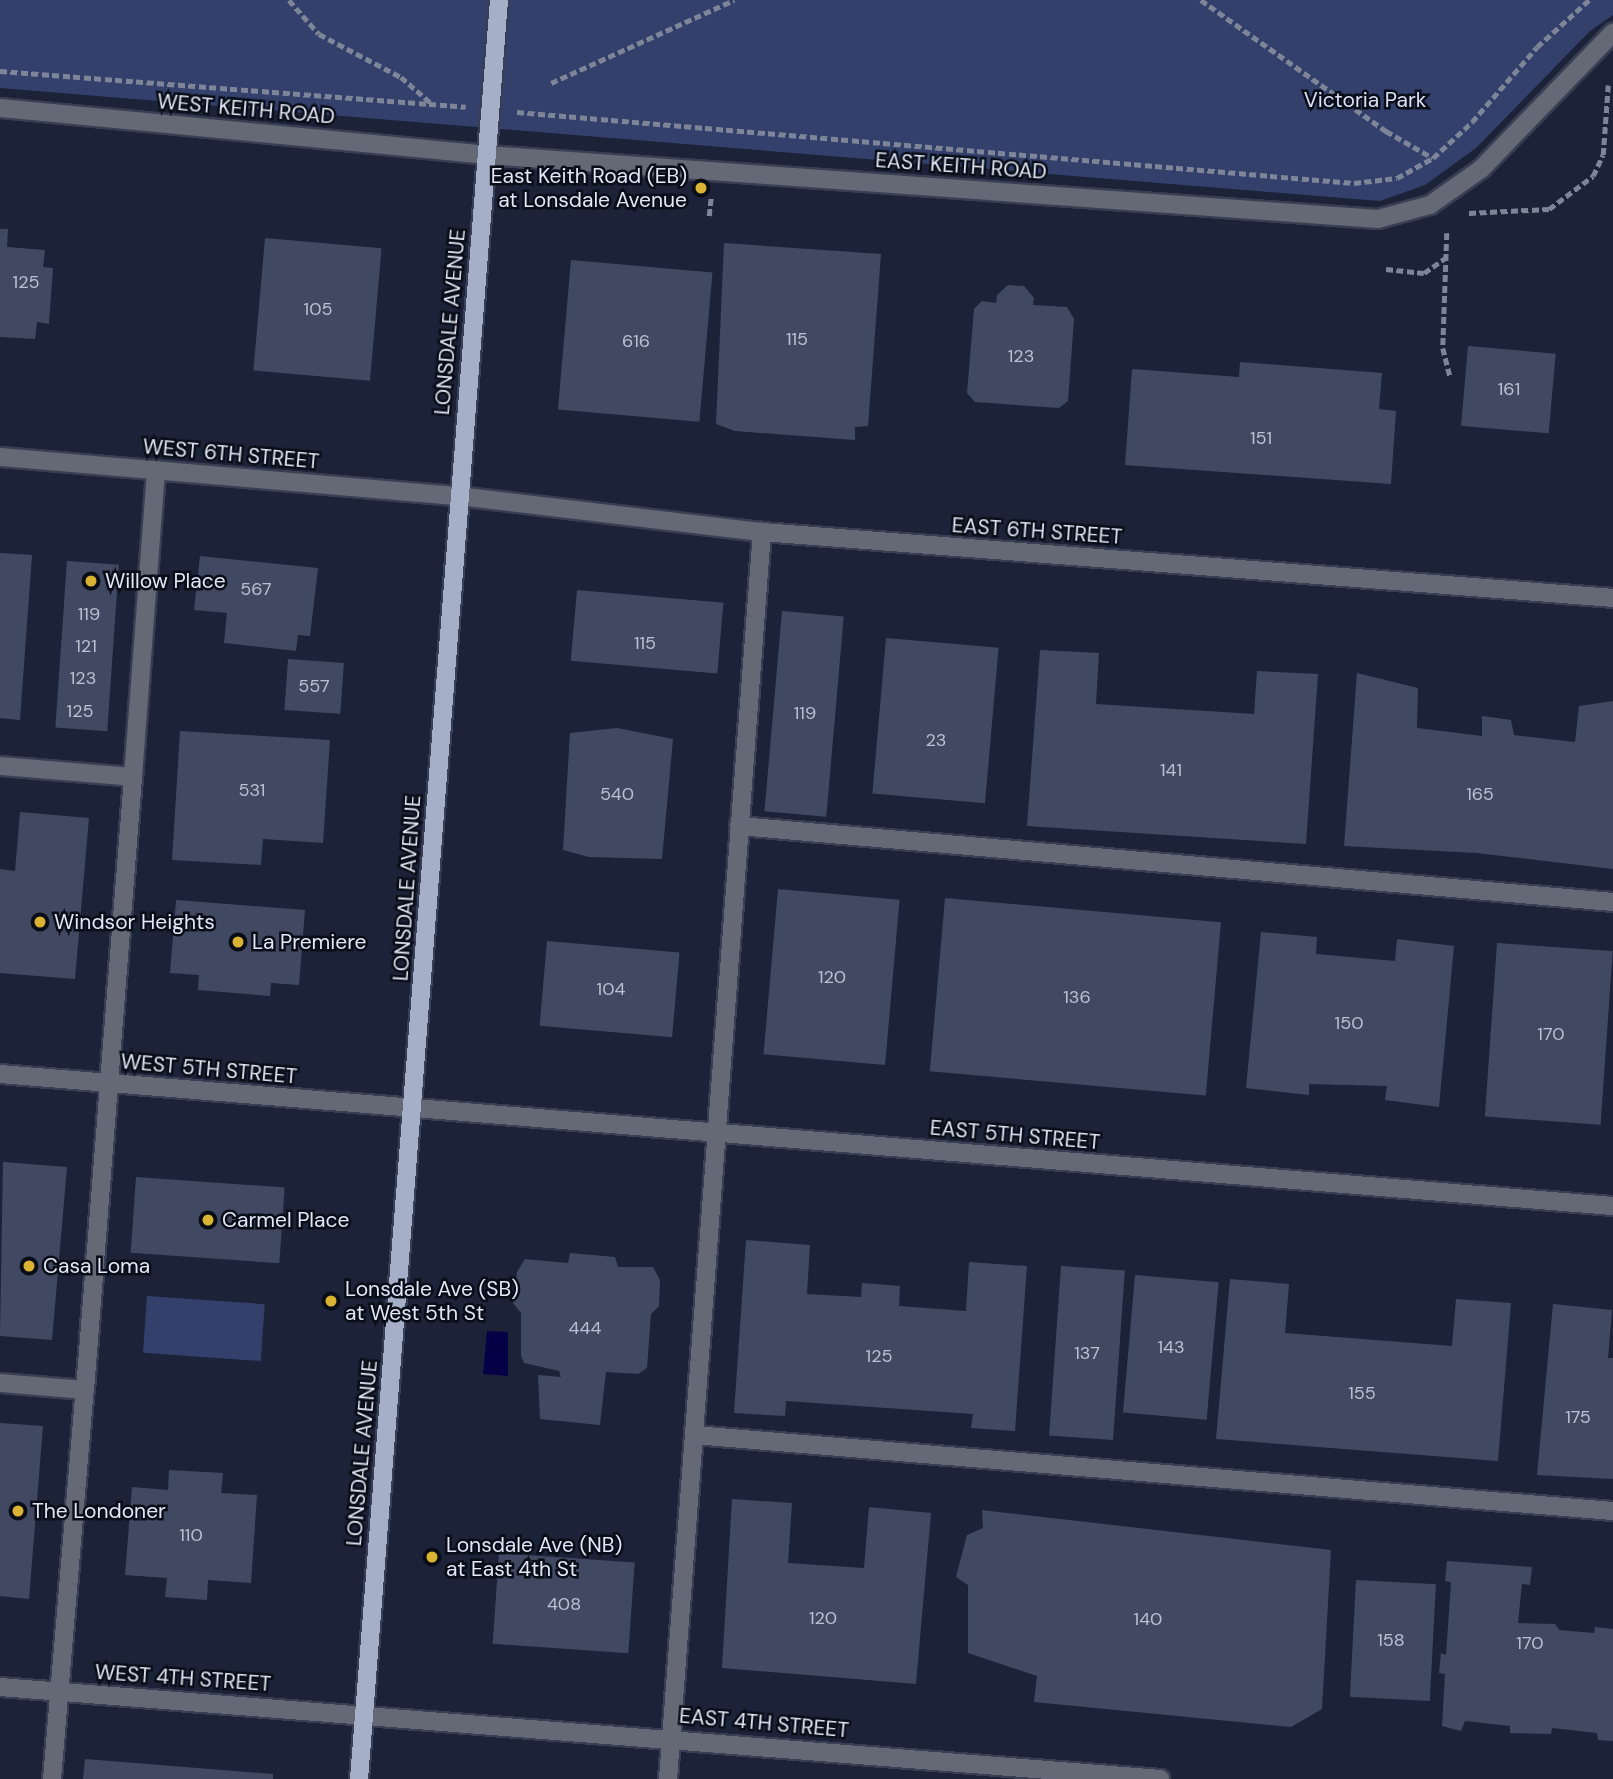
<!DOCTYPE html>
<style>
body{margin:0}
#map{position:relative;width:1613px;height:1779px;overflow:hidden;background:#1c2339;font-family:"DM Sans",sans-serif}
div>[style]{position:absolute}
.green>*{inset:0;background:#33406c;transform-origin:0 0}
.water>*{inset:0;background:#060147}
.building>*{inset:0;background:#414962;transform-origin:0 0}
.path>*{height:4.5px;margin-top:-2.25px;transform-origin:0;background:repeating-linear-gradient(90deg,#7f8598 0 7px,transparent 0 10.5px)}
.roads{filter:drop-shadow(2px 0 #383e53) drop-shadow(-2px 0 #383e53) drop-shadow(0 2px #383e53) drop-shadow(0 -2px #383e53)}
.minor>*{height:18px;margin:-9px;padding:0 9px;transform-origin:9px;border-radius:9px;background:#656975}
.major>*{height:18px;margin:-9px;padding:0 9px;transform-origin:9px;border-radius:9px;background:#a5afc7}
.dots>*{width:19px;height:19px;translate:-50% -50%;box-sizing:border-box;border:4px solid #090d17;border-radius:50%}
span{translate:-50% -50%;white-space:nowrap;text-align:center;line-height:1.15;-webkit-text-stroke:5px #090d17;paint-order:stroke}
.number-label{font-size:18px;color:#b9c0d1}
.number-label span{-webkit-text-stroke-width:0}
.park-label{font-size:21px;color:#d8e0f5}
.street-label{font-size:21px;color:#e1e7f6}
.poi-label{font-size:21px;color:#e1e7f6}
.right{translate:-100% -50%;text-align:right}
.left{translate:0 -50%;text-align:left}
</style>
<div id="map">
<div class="green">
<i style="clip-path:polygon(0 0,1613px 0,1613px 15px,1590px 31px,1476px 148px,1425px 185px,1380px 201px,0 88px)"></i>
<i style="left:147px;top:1296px;width:118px;height:57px;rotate:4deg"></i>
</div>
<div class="water">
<i style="clip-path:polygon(487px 1331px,508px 1332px,508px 1376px,483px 1374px)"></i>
</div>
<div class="building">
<i style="clip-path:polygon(0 229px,8px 229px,7px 247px,45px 250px,43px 267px,53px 268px,49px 324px,37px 322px,35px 339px,0 337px)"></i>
<i style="left:265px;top:238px;width:117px;height:133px;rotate:5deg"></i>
<i style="clip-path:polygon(724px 243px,881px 254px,868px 426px,855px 427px,855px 440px,735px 431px,716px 424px)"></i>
<i style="left:571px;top:260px;width:142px;height:150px;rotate:5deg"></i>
<i style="clip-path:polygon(1008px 285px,1024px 286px,1034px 298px,1033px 305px,1067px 307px,1074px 319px,1068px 401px,1059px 408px,975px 402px,967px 393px,974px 309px,982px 301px,996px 303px,997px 295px)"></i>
<i style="left:1468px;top:346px;width:88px;height:80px;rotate:5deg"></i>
<i style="clip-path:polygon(1240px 362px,1382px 373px,1379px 409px,1396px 411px,1391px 484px,1125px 465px,1132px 369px,1239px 377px)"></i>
<i style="clip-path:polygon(0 553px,32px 555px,20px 720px,0 718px)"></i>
<i style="clip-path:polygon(200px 556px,318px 568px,310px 636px,298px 635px,296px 651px,224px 643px,227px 613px,194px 610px)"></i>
<i style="left:67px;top:561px;width:52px;height:167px;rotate:4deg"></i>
<i style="left:577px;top:590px;width:147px;height:71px;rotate:5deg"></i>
<i style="left:782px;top:611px;width:62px;height:201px;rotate:5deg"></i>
<i style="left:886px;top:638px;width:113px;height:156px;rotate:5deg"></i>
<i style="clip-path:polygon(1040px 650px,1099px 653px,1096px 704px,1254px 714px,1257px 671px,1318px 674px,1306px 844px,1027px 826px)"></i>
<i style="left:288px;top:659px;width:56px;height:51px;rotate:4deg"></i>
<i style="clip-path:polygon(1357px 673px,1418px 688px,1417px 728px,1482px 736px,1482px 716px,1511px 720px,1514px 735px,1575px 742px,1579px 706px,1613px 701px,1613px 869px,1477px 853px,1344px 846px)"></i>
<i style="clip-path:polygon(617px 728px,673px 739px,662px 859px,589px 857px,563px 850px,570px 733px)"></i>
<i style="clip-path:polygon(180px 731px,330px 740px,323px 843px,263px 839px,261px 865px,172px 860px)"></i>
<i style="clip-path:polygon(20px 812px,89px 818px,75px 979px,0 973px,0 869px,15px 871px)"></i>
<i style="left:778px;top:889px;width:122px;height:166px;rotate:5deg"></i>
<i style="left:945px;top:898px;width:277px;height:174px;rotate:5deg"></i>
<i style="clip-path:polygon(176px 900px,305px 910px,299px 985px,271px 983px,270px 996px,198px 990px,199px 975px,170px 973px)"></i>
<i style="clip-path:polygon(1261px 932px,1317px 937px,1316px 954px,1395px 961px,1397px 939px,1454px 946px,1439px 1107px,1385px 1100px,1387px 1086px,1309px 1084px,1309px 1095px,1246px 1088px)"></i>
<i style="left:547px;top:941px;width:133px;height:85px;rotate:5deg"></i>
<i style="left:1497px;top:943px;width:116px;height:174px;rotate:4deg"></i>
<i style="clip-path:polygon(3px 1162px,67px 1167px,52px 1340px,0 1336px)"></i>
<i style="left:136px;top:1177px;width:149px;height:76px;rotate:4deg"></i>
<i style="clip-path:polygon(746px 1240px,810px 1245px,807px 1294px,861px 1297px,862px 1283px,900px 1286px,899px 1306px,966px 1311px,969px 1262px,1027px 1266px,1015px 1431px,971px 1428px,973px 1414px,786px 1401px,785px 1416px,734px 1413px)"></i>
<i style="clip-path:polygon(570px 1253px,615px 1257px,618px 1267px,653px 1267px,660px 1280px,659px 1306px,651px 1314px,647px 1368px,638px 1374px,606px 1372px,600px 1425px,540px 1419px,538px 1375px,561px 1377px,559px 1371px,524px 1363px,521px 1355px,521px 1313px,513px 1303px,517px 1272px,525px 1259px,568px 1263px)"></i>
<i style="left:1061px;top:1266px;width:64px;height:170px;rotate:4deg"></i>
<i style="left:1135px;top:1275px;width:84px;height:138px;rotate:5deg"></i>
<i style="clip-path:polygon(1230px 1279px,1289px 1284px,1285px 1333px,1452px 1346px,1456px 1299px,1511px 1303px,1498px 1461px,1216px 1439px)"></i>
<i style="clip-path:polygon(1553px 1304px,1612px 1310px,1608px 1358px,1613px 1358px,1613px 1479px,1537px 1475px)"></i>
<i style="clip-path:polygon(0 1423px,43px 1426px,29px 1599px,0 1596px)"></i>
<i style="clip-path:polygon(169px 1470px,223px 1473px,221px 1493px,257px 1495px,251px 1583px,208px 1580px,207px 1600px,165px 1597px,167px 1578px,125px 1575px,132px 1487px,168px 1490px)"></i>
<i style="clip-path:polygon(732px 1499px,792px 1503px,788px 1563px,864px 1568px,869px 1507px,931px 1513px,916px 1684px,722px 1668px)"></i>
<i style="clip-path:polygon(982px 1510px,1331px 1550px,1322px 1709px,1291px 1727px,1034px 1702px,1037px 1676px,968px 1653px,968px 1585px,956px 1577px,967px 1535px,983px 1528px)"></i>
<i style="left:499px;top:1553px;width:136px;height:91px;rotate:4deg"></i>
<i style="clip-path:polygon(1447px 1561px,1532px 1567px,1530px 1585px,1522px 1584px,1518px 1623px,1555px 1624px,1559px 1630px,1594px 1633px,1595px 1627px,1613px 1629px,1613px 1741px,1598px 1740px,1597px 1733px,1552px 1728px,1551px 1734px,1510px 1733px,1510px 1726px,1465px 1721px,1461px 1731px,1442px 1726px,1445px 1674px,1439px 1673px,1441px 1653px,1446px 1655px,1451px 1582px,1445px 1581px)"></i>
<i style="left:1356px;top:1580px;width:80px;height:117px;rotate:3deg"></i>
<i style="clip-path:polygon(85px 1759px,273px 1774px,273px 1779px,83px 1779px)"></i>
</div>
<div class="path">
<i style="left:289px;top:0;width:45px;rotate:48.6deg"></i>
<i style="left:319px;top:34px;width:93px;rotate:27.7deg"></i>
<i style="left:401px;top:77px;width:40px;rotate:41deg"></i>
<i style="left:1201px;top:0;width:227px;rotate:35.3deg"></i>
<i style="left:1386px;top:131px;width:54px;rotate:29.9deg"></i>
<i style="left:0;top:71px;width:467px;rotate:4.4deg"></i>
<i style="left:551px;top:83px;width:201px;rotate:-24.4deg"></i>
<i style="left:517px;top:112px;width:840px;rotate:4.85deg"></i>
<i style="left:1354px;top:183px;width:43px;rotate:-6.6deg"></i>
<i style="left:1397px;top:178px;width:41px;rotate:-29.1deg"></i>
<i style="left:1433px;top:158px;width:53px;rotate:-42.7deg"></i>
<i style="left:1472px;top:122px;width:99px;rotate:-49.1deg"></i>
<i style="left:1537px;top:47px;width:70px;rotate:-42.1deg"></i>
<i style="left:1469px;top:213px;width:80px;rotate:-2.9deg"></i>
<i style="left:1549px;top:209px;width:55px;rotate:-36.9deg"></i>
<i style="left:1593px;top:176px;width:23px;rotate:-65deg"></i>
<i style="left:1603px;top:155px;width:70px;rotate:-85.9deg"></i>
<i style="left:709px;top:216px;width:20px;rotate:-84deg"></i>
<i style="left:1447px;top:233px;width:115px;rotate:92deg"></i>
<i style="left:1443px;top:348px;width:29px;rotate:76deg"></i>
<i style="left:1386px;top:269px;width:38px;rotate:6deg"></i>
<i style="left:1424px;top:273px;width:29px;rotate:-35deg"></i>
</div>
<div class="roads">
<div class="minor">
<i style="left:0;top:108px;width:489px;rotate:5.5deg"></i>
<i style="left:487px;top:155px;width:893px;rotate:4.11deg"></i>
<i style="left:1378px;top:219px;width:54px;rotate:-15.1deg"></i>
<i style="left:1430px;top:205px;width:62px;rotate:-35.2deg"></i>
<i style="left:1481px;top:169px;width:190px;rotate:-45.9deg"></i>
<i style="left:0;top:457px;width:460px;rotate:4.9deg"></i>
<i style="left:458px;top:496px;width:306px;rotate:6.8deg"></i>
<i style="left:762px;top:532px;width:854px;rotate:4.43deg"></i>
<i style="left:0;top:766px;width:133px;rotate:4.7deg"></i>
<i style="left:133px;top:777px;width:308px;rotate:-85.7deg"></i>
<i style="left:739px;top:826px;width:877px;rotate:4.97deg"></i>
<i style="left:0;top:1074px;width:1618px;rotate:4.68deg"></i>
<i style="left:0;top:1383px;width:85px;rotate:4.7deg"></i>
<i style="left:85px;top:1390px;width:615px;rotate:-85.52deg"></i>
<i style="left:694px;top:1435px;width:922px;rotate:4.73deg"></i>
<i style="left:0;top:1687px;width:1164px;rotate:4.53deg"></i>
<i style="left:52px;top:1779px;width:390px;rotate:-85.2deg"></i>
<i style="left:668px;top:1779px;width:1251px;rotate:-85.69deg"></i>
</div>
<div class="major">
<i style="left:359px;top:1779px;width:1785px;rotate:-85.5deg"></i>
</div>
</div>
<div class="dots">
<i style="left:701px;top:188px;background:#dcb233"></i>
<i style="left:91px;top:581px;background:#dcb233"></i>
<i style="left:40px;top:922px;background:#dcb233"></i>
<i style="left:238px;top:942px;background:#dcb233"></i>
<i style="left:208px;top:1220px;background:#dcb233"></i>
<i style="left:29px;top:1266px;background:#dcb233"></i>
<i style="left:331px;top:1301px;background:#dcb233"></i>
<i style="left:18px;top:1511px;background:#dcb233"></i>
<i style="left:432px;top:1557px;background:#dcb233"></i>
</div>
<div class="number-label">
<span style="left:26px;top:282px">125</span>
<span style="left:318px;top:309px">105</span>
<span style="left:797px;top:339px">115</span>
<span style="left:636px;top:341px">616</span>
<span style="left:1021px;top:356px">123</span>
<span style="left:1509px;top:389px">161</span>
<span style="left:1261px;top:438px">151</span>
<span style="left:256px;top:589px">567</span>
<span style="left:89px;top:614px">119</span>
<span style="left:645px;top:643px">115</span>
<span style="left:86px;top:646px">121</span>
<span style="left:83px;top:678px">123</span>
<span style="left:314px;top:686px">557</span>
<span style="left:80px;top:711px">125</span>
<span style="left:805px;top:713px">119</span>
<span style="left:936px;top:740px">23</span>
<span style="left:1171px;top:770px">141</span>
<span style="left:252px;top:790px">531</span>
<span style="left:617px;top:794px">540</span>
<span style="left:1480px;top:794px">165</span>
<span style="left:832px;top:977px">120</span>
<span style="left:611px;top:989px">104</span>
<span style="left:1077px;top:997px">136</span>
<span style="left:1349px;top:1023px">150</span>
<span style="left:1551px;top:1034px">170</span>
<span style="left:585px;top:1328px">444</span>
<span style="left:1171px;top:1347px">143</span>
<span style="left:1087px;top:1353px">137</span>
<span style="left:879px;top:1356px">125</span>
<span style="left:1362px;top:1393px">155</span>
<span style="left:1578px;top:1417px">175</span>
<span style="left:191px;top:1535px">110</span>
<span style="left:564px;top:1604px">408</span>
<span style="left:823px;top:1618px">120</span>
<span style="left:1148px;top:1619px">140</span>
<span style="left:1391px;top:1640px">158</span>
<span style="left:1530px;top:1643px">170</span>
</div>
<div class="park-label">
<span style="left:1365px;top:100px">Victoria Park</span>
</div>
<div class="street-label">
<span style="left:246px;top:109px;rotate:5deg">WEST KEITH ROAD</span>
<span style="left:961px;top:166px;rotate:4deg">EAST KEITH ROAD</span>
<span style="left:450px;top:322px;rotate:-85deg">LONSDALE AVENUE</span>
<span style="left:231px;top:454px;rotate:5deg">WEST 6TH STREET</span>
<span style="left:1037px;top:531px;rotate:4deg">EAST 6TH STREET</span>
<span style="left:407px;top:888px;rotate:-86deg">LONSDALE AVENUE</span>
<span style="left:209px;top:1069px;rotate:5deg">WEST 5TH STREET</span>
<span style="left:1015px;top:1135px;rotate:5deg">EAST 5TH STREET</span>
<span style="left:362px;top:1453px;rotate:-85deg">LONSDALE AVENUE</span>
<span style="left:183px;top:1678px;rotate:4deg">WEST 4TH STREET</span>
<span style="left:764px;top:1723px;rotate:5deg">EAST 4TH STREET</span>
</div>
<div class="poi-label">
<span class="right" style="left:687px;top:188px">East Keith Road (EB)<br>at Lonsdale Avenue</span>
<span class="left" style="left:105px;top:581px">Willow Place</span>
<span class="left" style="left:54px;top:922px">Windsor Heights</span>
<span class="left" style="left:252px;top:942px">La Premiere</span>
<span class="left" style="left:222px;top:1220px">Carmel Place</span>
<span class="left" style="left:43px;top:1266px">Casa Loma</span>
<span class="left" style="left:345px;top:1301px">Lonsdale Ave (SB)<br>at West 5th St</span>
<span class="left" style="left:32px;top:1511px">The Londoner</span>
<span class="left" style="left:446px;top:1557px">Lonsdale Ave (NB)<br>at East 4th St</span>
</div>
</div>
